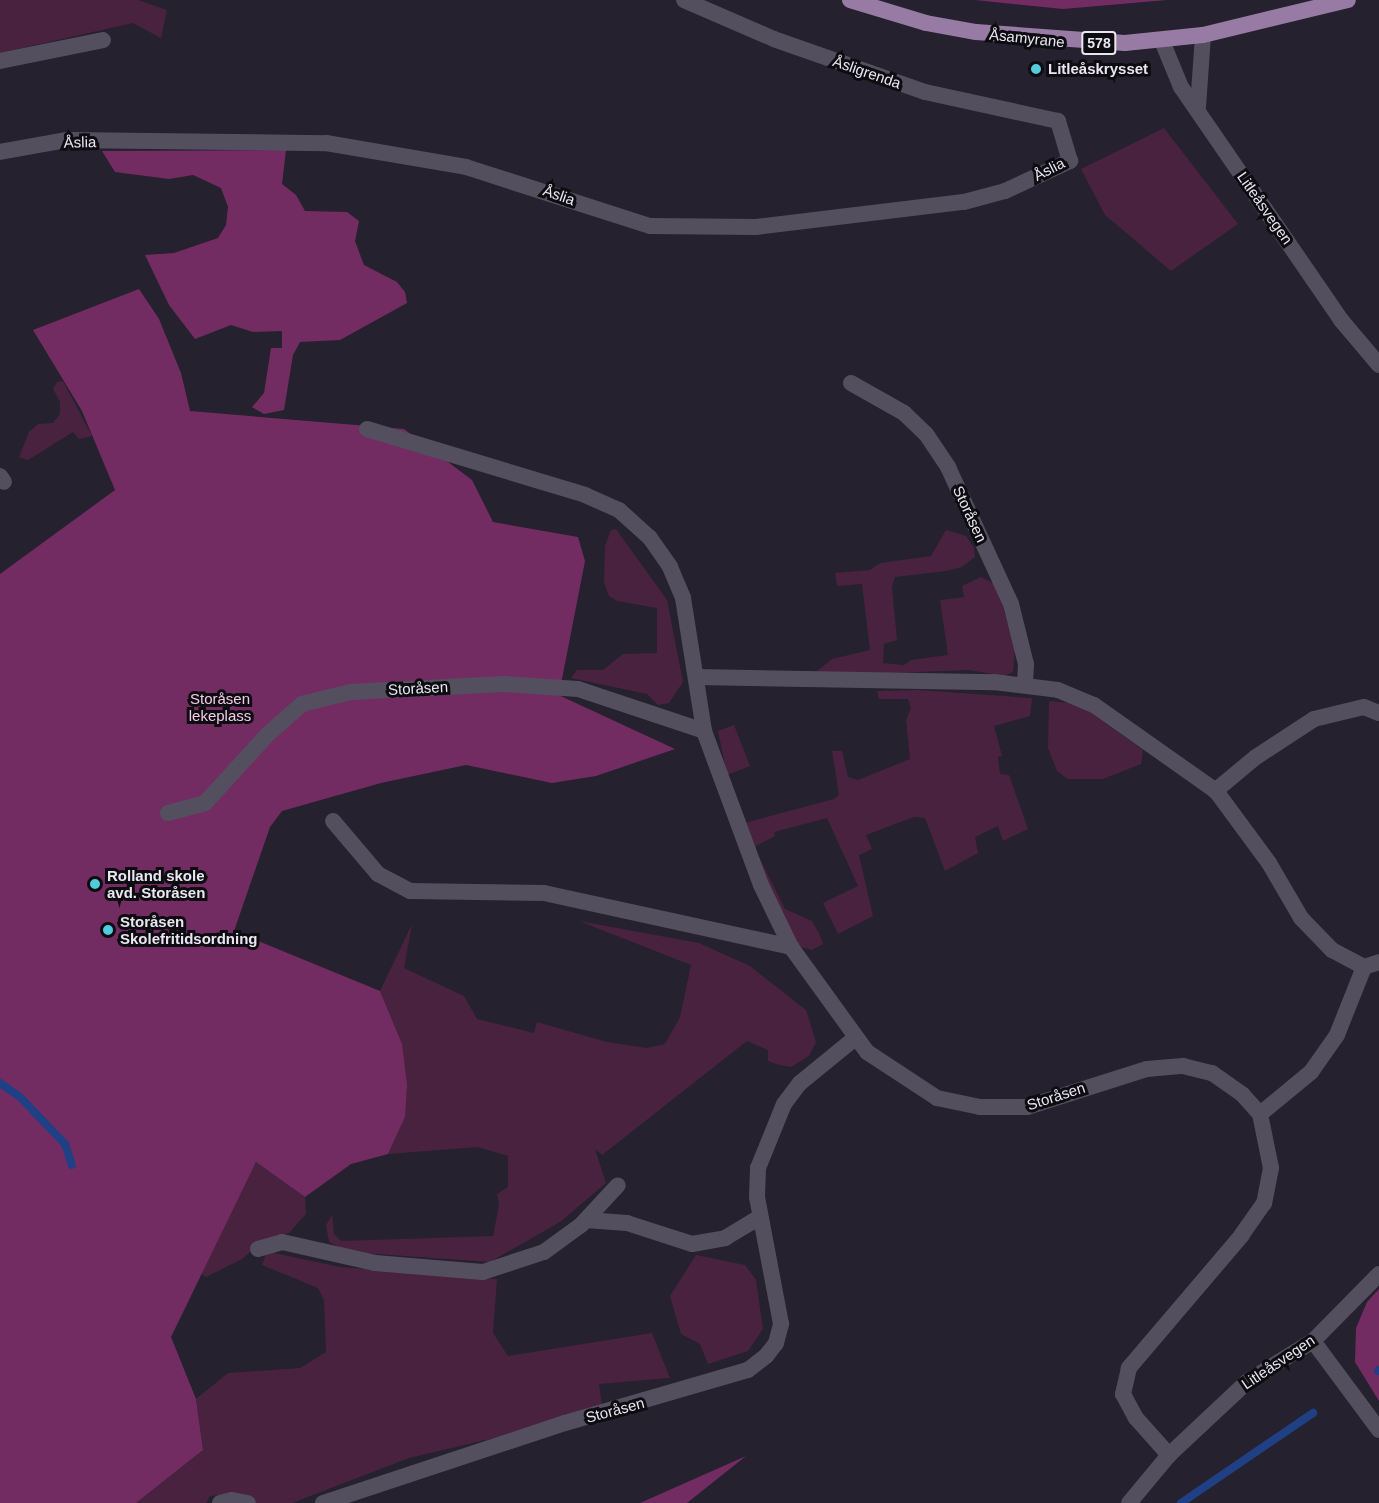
<!DOCTYPE html>
<meta charset="utf-8">
<style>
body{margin:0}
#map{position:relative;width:1379px;height:1503px;overflow:hidden;background:#25212e;font-family:Arial,sans-serif}
div>[style]{position:absolute}
.green>*{inset:0;background:#49223f}
.forest>*{inset:0;background:#732c62}
.stream>*{height:8px;margin:-4px;padding:0 4px;transform-origin:4px;border-radius:4px;background:#1f4085}
.minor>*{height:16px;margin:-8px;padding:0 8px;transform-origin:8px;border-radius:8px;background:#544f5e}
.tertiary>*{height:16px;margin:-8px;padding:0 8px;transform-origin:8px;border-radius:8px;background:#544f5e}
.primary>*{height:16px;margin:-8px;padding:0 8px;transform-origin:8px;border-radius:8px;background:#987ba4}
.dots>*{width:16px;height:16px;translate:-50% -50%;box-sizing:border-box;border:3px solid #0d0c11;border-radius:50%}
span{translate:-50% -50%;white-space:nowrap;text-align:center;line-height:1.15;-webkit-text-stroke:6px #0d0c11;paint-order:stroke}
.shield-label span{padding:2px 4px;background:#0d0c11;border:2px solid;border-radius:4px;-webkit-text-stroke-width:0}
.shield-label{font-size:14px;color:#e9e6ef;font-weight:700}
.street-label{font-size:15px;color:#e9e6ef}
.poi-label{font-size:15px;color:#e9e6ef;font-weight:700}
.left{translate:0 -50%;text-align:left}
.park-label{font-size:15px;color:#f4cae7}
</style>
<div id="map">
<div class="green">
<i style="clip-path:polygon(0 0,138px 0,167px 10px,161px 38px,133px 23px,0 53px)"></i>
<i style="clip-path:polygon(1164px 128px,1238px 224px,1171px 271px,1105px 215px,1081px 169px)"></i>
<i style="clip-path:polygon(63px 381px,92px 436px,79px 439px,73px 432px,28px 460px,19px 457px,29px 432px,38px 424px,53px 423px,60px 414px,60px 402px,53px 389px,57px 382px)"></i>
<i style="clip-path:polygon(616px 529px,667px 600px,683px 682px,669px 703px,658px 705px,647px 694px,571px 678px,577px 670px,603px 670px,623px 654px,657px 653px,657px 608px,617px 601px,609px 596px,604px 582px,605px 546px,611px 530px)"></i>
<i style="clip-path:polygon(946px 530px,966px 536px,974px 548px,975px 557px,962px 567px,946px 571px,895px 577px,892px 587px,897px 640px,884px 644px,883px 663px,904px 665px,911px 660px,948px 655px,940px 600px,964px 597px,962px 586px,981px 577px,997px 585px,1015px 651px,1013px 672px,1004px 676px,969px 670px,811px 676px,832px 659px,870px 650px,862px 584px,837px 586px,835px 573px,870px 570px,880px 563px,931px 556px)"></i>
<i style="clip-path:polygon(918px 690px,1032px 698px,1030px 716px,994px 726px,1002px 756px,998px 757px,1000px 774px,1009px 775px,1028px 829px,1003px 841px,998px 826px,975px 837px,978px 853px,945px 871px,925px 818px,914px 817px,866px 835px,872px 849px,859px 855px,873px 916px,838px 934px,823px 903px,858px 886px,827px 818px,774px 832px,775px 836px,754px 847px,785px 909px,812px 921px,819px 933px,823px 944px,812px 950px,801px 947px,793px 942px,741px 824px,834px 799px,839px 795px,832px 751px,842px 751px,848px 777px,858px 780px,910px 759px,906px 720px,911px 708px,908px 699px,879px 699px,877px 691px)"></i>
<i style="clip-path:polygon(1049px 701px,1079px 704px,1143px 750px,1141px 764px,1103px 779px,1068px 779px,1057px 771px,1048px 748px)"></i>
<i style="clip-path:polygon(734px 725px,750px 766px,727px 775px,718px 731px)"></i>
<i style="clip-path:polygon(579px 921px,699px 943px,750px 966px,806px 1010px,816px 1042px,809px 1056px,791px 1067px,779px 1065px,768px 1061px,768px 1050px,747px 1041px,602px 1155px,595px 1149px,606px 1183px,560px 1222px,490px 1262px,349px 1252px,329px 1242px,326px 1225px,332px 1215px,334px 1234px,341px 1241px,493px 1236px,499px 1205px,497px 1194px,508px 1187px,508px 1156px,478px 1147px,388px 1154px,405px 1117px,402px 1044px,380px 991px,412px 924px,404px 968px,464px 996px,477px 1019px,534px 1033px,537px 1022px,607px 1042px,647px 1048px,665px 1044px,680px 1017px,691px 965px)"></i>
<i style="clip-path:polygon(256px 1162px,305px 1197px,306px 1214px,289px 1233px,261px 1242px,242px 1259px,206px 1277px,200px 1273px)"></i>
<i style="clip-path:polygon(274px 1253px,340px 1267px,497px 1279px,493px 1333px,508px 1356px,652px 1333px,670px 1378px,599px 1384px,602px 1405px,490px 1439px,409px 1458px,292px 1503px,255px 1503px,240px 1493px,210px 1496px,206px 1503px,136px 1503px,203px 1450px,196px 1399px,228px 1373px,300px 1368px,326px 1352px,324px 1300px,318px 1288px,262px 1265px,266px 1254px)"></i>
<i style="clip-path:polygon(696px 1255px,745px 1265px,756px 1280px,763px 1329px,748px 1351px,708px 1364px,700px 1344px,681px 1334px,670px 1296px)"></i>
</div>
<div class="forest">
<i style="clip-path:polygon(975px 0,1167px 0,1063px 9px)"></i>
<i style="clip-path:polygon(286px 150px,282px 184px,296px 195px,305px 211px,347px 212px,359px 221px,355px 241px,364px 265px,397px 282px,405px 292px,407px 303px,340px 340px,300px 342px,293px 355px,284px 410px,264px 414px,252px 407px,264px 393px,271px 348px,282px 348px,282px 331px,253px 332px,231px 325px,195px 339px,169px 305px,145px 255px,174px 253px,218px 238px,226px 225px,228px 207px,221px 188px,193px 175px,169px 179px,115px 172px,102px 151px)"></i>
<i style="clip-path:polygon(139px 289px,159px 319px,181px 373px,190px 411px,404px 429px,472px 480px,493px 522px,578px 537px,585px 561px,562px 679px,552px 692px,675px 749px,596px 776px,552px 783px,466px 765px,381px 783px,282px 811px,270px 827px,234px 931px,380px 991px,402px 1044px,407px 1085px,405px 1117px,388px 1154px,351px 1164px,305px 1197px,256px 1162px,171px 1337px,196px 1399px,203px 1450px,136px 1503px,0 1503px,0 574px,115px 490px,82px 411px,33px 330px)"></i>
<i style="clip-path:polygon(1379px 1289px,1379px 1401px,1355px 1362px,1356px 1328px,1367px 1302px)"></i>
<i style="clip-path:polygon(746px 1456px,687px 1503px,640px 1503px)"></i>
</div>
<div class="stream">
<i style="left:0;top:1083px;width:24px;rotate:35deg"></i>
<i style="left:20px;top:1097px;width:65px;rotate:46.2deg"></i>
<i style="left:65px;top:1144px;width:22px;rotate:72deg"></i>
<i style="left:1378px;top:1371px;width:1px;rotate:-45deg"></i>
<i style="left:1181px;top:1503px;width:160px;rotate:-34.3deg"></i>
</div>
<div class="minor">
<i style="left:0;top:61px;width:105px;rotate:-11.5deg"></i>
<i style="left:0;top:152px;width:68px;rotate:-10.2deg"></i>
<i style="left:67px;top:140px;width:259px;rotate:0.7deg"></i>
<i style="left:326px;top:143px;width:142px;rotate:9.7deg"></i>
<i style="left:466px;top:167px;width:193px;rotate:17.8deg"></i>
<i style="left:650px;top:226px;width:106px;rotate:0.5deg"></i>
<i style="left:756px;top:227px;width:209px;rotate:-6.9deg"></i>
<i style="left:964px;top:202px;width:42px;rotate:-15deg"></i>
<i style="left:1005px;top:191px;width:72px;rotate:-24.8deg"></i>
<i style="left:1070px;top:161px;width:42px;rotate:-106.7deg"></i>
<i style="left:1058px;top:121px;width:136px;rotate:-167.7deg"></i>
<i style="left:925px;top:92px;width:160px;rotate:-160.7deg"></i>
<i style="left:774px;top:39px;width:98px;rotate:-156.6deg"></i>
<i style="left:851px;top:383px;width:61px;rotate:29.5deg"></i>
<i style="left:904px;top:413px;width:30px;rotate:44deg"></i>
<i style="left:926px;top:434px;width:40px;rotate:56deg"></i>
<i style="left:948px;top:467px;width:151px;rotate:65.3deg"></i>
<i style="left:1011px;top:604px;width:62px;rotate:76deg"></i>
<i style="left:1026px;top:664px;width:21px;rotate:93deg"></i>
<i style="left:367px;top:429px;width:228px;rotate:16.8deg"></i>
<i style="left:585px;top:495px;width:37px;rotate:24deg"></i>
<i style="left:619px;top:510px;width:42px;rotate:42.1deg"></i>
<i style="left:650px;top:538px;width:35px;rotate:55deg"></i>
<i style="left:670px;top:567px;width:34px;rotate:67deg"></i>
<i style="left:683px;top:598px;width:135px;rotate:81deg"></i>
<i style="left:704px;top:731px;width:164px;rotate:69.7deg"></i>
<i style="left:761px;top:885px;width:69px;rotate:64.2deg"></i>
<i style="left:791px;top:947px;width:130px;rotate:54.1deg"></i>
<i style="left:867px;top:1052px;width:84px;rotate:33.3deg"></i>
<i style="left:937px;top:1098px;width:44px;rotate:11.8deg"></i>
<i style="left:980px;top:1107px;width:47px"></i>
<i style="left:1027px;top:1107px;width:126px;rotate:-17.6deg"></i>
<i style="left:1147px;top:1069px;width:36px;rotate:-5deg"></i>
<i style="left:1183px;top:1066px;width:30px;rotate:14deg"></i>
<i style="left:1212px;top:1073px;width:37px;rotate:35deg"></i>
<i style="left:1242px;top:1094px;width:27px;rotate:48deg"></i>
<i style="left:1260px;top:1114px;width:55px;rotate:78.5deg"></i>
<i style="left:1271px;top:1168px;width:36px;rotate:101deg"></i>
<i style="left:1264px;top:1203px;width:39px;rotate:125deg"></i>
<i style="left:1242px;top:1235px;width:175px;rotate:130.4deg"></i>
<i style="left:1129px;top:1368px;width:27px;rotate:103deg"></i>
<i style="left:1123px;top:1394px;width:27px;rotate:62deg"></i>
<i style="left:1136px;top:1418px;width:50px;rotate:48.3deg"></i>
<i style="left:0;top:476px;width:7px;rotate:56deg"></i>
<i style="left:697px;top:677px;width:297px;rotate:1deg"></i>
<i style="left:994px;top:682px;width:64px;rotate:7.1deg"></i>
<i style="left:1058px;top:690px;width:39px;rotate:23deg"></i>
<i style="left:1094px;top:705px;width:149px;rotate:35.2deg"></i>
<i style="left:1216px;top:791px;width:89px;rotate:53.6deg"></i>
<i style="left:1269px;top:863px;width:64px;rotate:59.8deg"></i>
<i style="left:1301px;top:918px;width:45px;rotate:45.9deg"></i>
<i style="left:1332px;top:950px;width:36px;rotate:28deg"></i>
<i style="left:1364px;top:967px;width:73px;rotate:111.7deg"></i>
<i style="left:1337px;top:1035px;width:45px;rotate:125.1deg"></i>
<i style="left:1311px;top:1072px;width:66px;rotate:140.5deg"></i>
<i style="left:1215px;top:791px;width:53px;rotate:-39.7deg"></i>
<i style="left:1256px;top:757px;width:69px;rotate:-33.2deg"></i>
<i style="left:1314px;top:719px;width:51px;rotate:-13.5deg"></i>
<i style="left:1364px;top:707px;width:16px;rotate:22deg"></i>
<i style="left:168px;top:813px;width:38px;rotate:-15deg"></i>
<i style="left:205px;top:803px;width:92px;rotate:-47.6deg"></i>
<i style="left:267px;top:735px;width:47px;rotate:-41.5deg"></i>
<i style="left:302px;top:704px;width:49px;rotate:-14deg"></i>
<i style="left:350px;top:692px;width:154px;rotate:-3deg"></i>
<i style="left:504px;top:684px;width:74px;rotate:3.9deg"></i>
<i style="left:578px;top:689px;width:133px;rotate:18.4deg"></i>
<i style="left:333px;top:821px;width:70px;rotate:49.7deg"></i>
<i style="left:378px;top:874px;width:36px;rotate:28deg"></i>
<i style="left:410px;top:891px;width:134px;rotate:0.9deg"></i>
<i style="left:544px;top:893px;width:253px;rotate:12.3deg"></i>
<i style="left:1364px;top:967px;width:16px;rotate:-18deg"></i>
<i style="left:586px;top:1220px;width:41px;rotate:4.2deg"></i>
<i style="left:627px;top:1223px;width:68px;rotate:17.9deg"></i>
<i style="left:692px;top:1244px;width:34px;rotate:-10deg"></i>
<i style="left:725px;top:1238px;width:41px;rotate:-31deg"></i>
<i style="left:258px;top:1249px;width:25px;rotate:-16deg"></i>
<i style="left:282px;top:1242px;width:95px;rotate:12.7deg"></i>
<i style="left:375px;top:1263px;width:108px;rotate:4.8deg"></i>
<i style="left:483px;top:1272px;width:64px;rotate:-18.2deg"></i>
<i style="left:544px;top:1252px;width:46px;rotate:-36.1deg"></i>
<i style="left:581px;top:1225px;width:54px;rotate:-47.2deg"></i>
<i style="left:220px;top:1503px;width:12px;rotate:-14deg"></i>
<i style="left:232px;top:1500px;width:16px;rotate:11deg"></i>
<i style="left:323px;top:1503px;width:255px;rotate:-18.3deg"></i>
<i style="left:565px;top:1423px;width:191px;rotate:-16.2deg"></i>
<i style="left:748px;top:1370px;width:23px;rotate:-38deg"></i>
<i style="left:766px;top:1356px;width:16px;rotate:-52deg"></i>
<i style="left:776px;top:1343px;width:20px;rotate:-75deg"></i>
<i style="left:781px;top:1324px;width:129px;rotate:-100.7deg"></i>
<i style="left:757px;top:1197px;width:29px;rotate:-88deg"></i>
<i style="left:758px;top:1168px;width:69px;rotate:-67.9deg"></i>
<i style="left:784px;top:1104px;width:26px;rotate:-53deg"></i>
<i style="left:800px;top:1083px;width:70px;rotate:-39.2deg"></i>
</div>
<div class="tertiary">
<i style="left:1162px;top:41px;width:50px;rotate:67.6deg"></i>
<i style="left:1181px;top:87px;width:283px;rotate:55.5deg"></i>
<i style="left:1341px;top:320px;width:59px;rotate:49.8deg"></i>
<i style="left:1198px;top:107px;width:72px;rotate:-86deg"></i>
<i style="left:1313px;top:1341px;width:111px;rotate:53.4deg"></i>
<i style="left:1129px;top:1503px;width:62px;rotate:-50.2deg"></i>
<i style="left:1169px;top:1455px;width:108px;rotate:-43.1deg"></i>
<i style="left:1248px;top:1381px;width:76px;rotate:-31.6deg"></i>
<i style="left:1313px;top:1341px;width:94px;rotate:-45.4deg"></i>
</div>
<div class="primary">
<i style="left:850px;top:0;width:79px;rotate:16.8deg"></i>
<i style="left:926px;top:23px;width:51px;rotate:10.2deg"></i>
<i style="left:976px;top:32px;width:149px;rotate:4.2deg"></i>
<i style="left:1125px;top:43px;width:78px;rotate:-5.9deg"></i>
<i style="left:1203px;top:35px;width:149px;rotate:-13.6deg"></i>
</div>
<div class="dots">
<i style="left:1036px;top:69px;background:#53cbda"></i>
<i style="left:95px;top:884px;background:#53cbda"></i>
<i style="left:108px;top:930px;background:#53cbda"></i>
</div>
<div class="shield-label">
<span style="left:1099px;top:43px">578</span>
</div>
<div class="street-label">
<span style="left:1027px;top:38px;rotate:6deg">Åsamyrane</span>
<span style="left:867px;top:72px;rotate:19deg">Åsligrenda</span>
<span style="left:80px;top:142px;rotate:-1deg">Åslia</span>
<span style="left:1049px;top:169px;rotate:-27deg">Åslia</span>
<span style="left:559px;top:195px;rotate:19deg">Åslia</span>
<span style="left:1265px;top:208px;rotate:55deg">Litleåsvegen</span>
<span style="left:970px;top:514px;rotate:65deg">Storåsen</span>
<span style="left:418px;top:688px;rotate:-3deg">Storåsen</span>
<span style="left:1056px;top:1096px;rotate:-18deg">Storåsen</span>
<span style="left:1278px;top:1362px;rotate:-34deg">Litleåsvegen</span>
<span style="left:615px;top:1410px;rotate:-15deg">Storåsen</span>
</div>
<div class="poi-label">
<span class="left" style="left:1048px;top:69px">Litleåskrysset</span>
<span class="left" style="left:107px;top:884px">Rolland skole<br>avd. Storåsen</span>
<span class="left" style="left:120px;top:930px">Storåsen<br>Skolefritidsordning</span>
</div>
<div class="park-label">
<span style="left:220px;top:707px">Storåsen<br>lekeplass</span>
</div>
</div>
